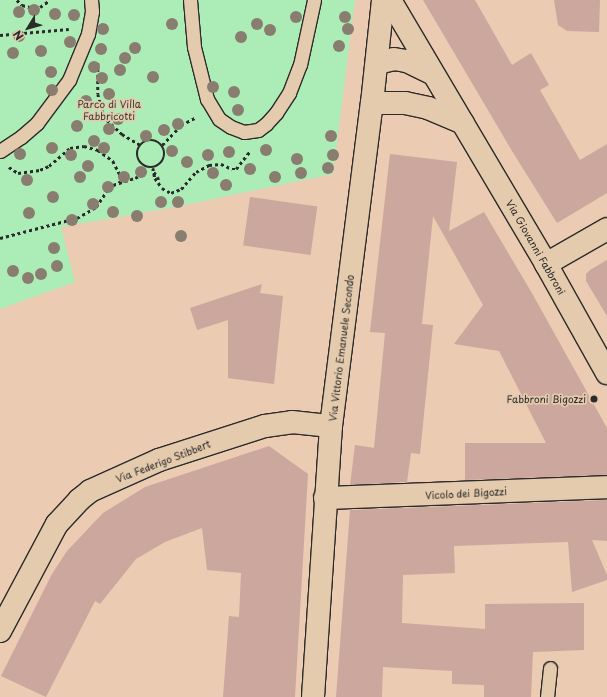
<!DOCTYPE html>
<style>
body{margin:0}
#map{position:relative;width:607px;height:697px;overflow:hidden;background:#ebcbb2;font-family:"Playpen Sans",sans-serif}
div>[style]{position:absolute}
.green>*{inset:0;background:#acedb7}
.building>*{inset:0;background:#cba79d;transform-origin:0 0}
.path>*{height:2.5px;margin-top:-1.25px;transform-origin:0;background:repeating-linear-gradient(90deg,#2b2b2b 0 3px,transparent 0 6px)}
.path>.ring{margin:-1.25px;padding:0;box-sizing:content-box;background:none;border:2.5px solid #2b2b2b;border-radius:50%}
.roads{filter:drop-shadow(1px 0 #2b2b2b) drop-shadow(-1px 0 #2b2b2b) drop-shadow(0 1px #2b2b2b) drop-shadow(0 -1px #2b2b2b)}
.service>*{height:13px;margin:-6.5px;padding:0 6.5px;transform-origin:6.5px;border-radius:6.5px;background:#e5cbad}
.minor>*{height:22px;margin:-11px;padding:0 11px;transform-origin:11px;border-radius:11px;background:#e5cbad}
.tertiary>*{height:22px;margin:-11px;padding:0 11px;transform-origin:11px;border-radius:11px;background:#e5cbad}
.trees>*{width:12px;height:12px;margin:-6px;border-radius:50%;background:#897d6f}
.dots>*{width:11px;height:11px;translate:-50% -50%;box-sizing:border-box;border:2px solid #e5cbad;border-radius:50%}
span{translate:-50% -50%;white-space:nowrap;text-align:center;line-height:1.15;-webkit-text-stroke:3.5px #e5cbad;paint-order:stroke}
.park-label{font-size:10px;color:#383e39}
.street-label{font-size:10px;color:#2b2b2b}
.poi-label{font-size:10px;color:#2b2b2b}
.right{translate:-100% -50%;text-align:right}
.north{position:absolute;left:8px;top:8px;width:40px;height:40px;-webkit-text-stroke:3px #e5cbad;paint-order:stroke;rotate:233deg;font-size:11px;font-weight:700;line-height:16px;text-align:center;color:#2b2b2b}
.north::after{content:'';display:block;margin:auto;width:14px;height:18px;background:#2b2b2b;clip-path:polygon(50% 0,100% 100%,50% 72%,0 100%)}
</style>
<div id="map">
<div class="green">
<i style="clip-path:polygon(0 0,355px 0,333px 174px,180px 206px,61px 227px,75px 282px,0 309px)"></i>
</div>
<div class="building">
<i style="clip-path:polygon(423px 0,475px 0,512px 65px,531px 53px,549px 85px,540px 90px,580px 160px,607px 144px,607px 193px,557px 223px,512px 151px)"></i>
<i style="clip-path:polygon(554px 0,600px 0,599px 32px,567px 31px,558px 25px)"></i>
<i style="clip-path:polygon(390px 154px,457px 162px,449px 231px,484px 212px,533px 295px,607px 428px,607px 475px,465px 480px,465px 443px,546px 443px,499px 351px,454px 344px,483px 305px,433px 216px,422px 324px,433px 325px,420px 454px,411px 453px,407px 482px,350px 485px,355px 445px,374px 448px,385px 333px,370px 332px)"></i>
<i style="left:250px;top:197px;width:68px;height:49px;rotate:8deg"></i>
<i style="clip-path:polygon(607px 260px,607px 316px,586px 281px,586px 274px,590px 270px)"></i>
<i style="clip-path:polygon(262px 284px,260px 293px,283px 296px,274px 384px,228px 378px,228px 320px,197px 330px,190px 308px)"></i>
<i style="clip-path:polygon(269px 446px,308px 474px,295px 697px,223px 697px,229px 616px,239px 617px,241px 573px,207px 570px,202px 528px,165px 542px,136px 559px,100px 604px,95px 601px,46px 697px,1px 676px,52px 574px,67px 551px,103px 513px,145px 487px)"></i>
<i style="clip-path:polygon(607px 500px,607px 541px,592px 540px,607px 575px,607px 580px,572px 592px,568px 542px,454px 546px,455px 573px,403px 575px,402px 623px,485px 629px,485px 604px,584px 603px,584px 650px,533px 652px,531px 697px,484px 697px,484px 685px,452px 684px,452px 671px,383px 667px,382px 697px,336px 697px,350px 510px)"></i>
</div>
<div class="path">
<i style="left:17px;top:0;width:7px;rotate:45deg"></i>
<i style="left:22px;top:5px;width:12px;rotate:14deg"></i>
<i style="left:34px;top:8px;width:6px;rotate:-9deg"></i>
<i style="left:40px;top:7px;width:12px;rotate:-35deg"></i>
<i style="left:0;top:35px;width:69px;rotate:-5deg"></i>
<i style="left:98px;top:63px;width:31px;rotate:90deg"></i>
<i style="left:98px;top:94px;width:16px;rotate:76deg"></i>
<i style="left:102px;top:110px;width:11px;rotate:63deg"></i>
<i style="left:107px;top:120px;width:21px;rotate:43deg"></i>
<i style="left:122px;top:134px;width:21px;rotate:31deg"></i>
<i class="ring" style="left:137px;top:140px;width:25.5px;height:25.5px"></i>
<i style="left:162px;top:145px;width:28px;rotate:-46deg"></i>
<i style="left:181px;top:125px;width:16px;rotate:-27deg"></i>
<i style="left:9px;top:167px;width:11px;rotate:34deg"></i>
<i style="left:18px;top:173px;width:22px;rotate:-8deg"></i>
<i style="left:40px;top:170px;width:10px;rotate:-24deg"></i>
<i style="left:49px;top:166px;width:28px;rotate:-41deg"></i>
<i style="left:70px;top:148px;width:14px;rotate:-8deg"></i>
<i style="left:84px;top:146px;width:15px;rotate:16deg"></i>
<i style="left:98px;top:150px;width:19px;rotate:36deg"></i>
<i style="left:113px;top:161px;width:16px;rotate:63deg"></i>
<i style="left:120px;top:175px;width:7px;rotate:90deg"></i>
<i style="left:153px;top:168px;width:10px;rotate:79deg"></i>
<i style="left:155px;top:178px;width:12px;rotate:55deg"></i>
<i style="left:162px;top:188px;width:10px;rotate:29deg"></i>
<i style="left:171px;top:193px;width:11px;rotate:-22deg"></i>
<i style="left:181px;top:189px;width:23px;rotate:-49deg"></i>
<i style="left:196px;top:172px;width:15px;rotate:-28deg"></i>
<i style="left:209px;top:165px;width:12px;rotate:-5deg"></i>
<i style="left:221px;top:164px;width:12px;rotate:24deg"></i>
<i style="left:232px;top:169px;width:4px"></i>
<i style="left:236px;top:169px;width:23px;rotate:-52deg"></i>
<i style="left:154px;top:172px;width:6px;rotate:51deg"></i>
<i style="left:158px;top:177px;width:6px;rotate:81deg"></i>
<i style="left:0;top:238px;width:80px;rotate:-14.6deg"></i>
<i style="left:77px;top:218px;width:22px;rotate:-30deg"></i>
<i style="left:96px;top:207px;width:22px;rotate:-56deg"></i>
<i style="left:108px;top:189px;width:6px;rotate:-39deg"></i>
<i style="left:113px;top:185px;width:23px;rotate:-18deg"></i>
<i style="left:135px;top:178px;width:10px;rotate:-29deg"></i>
<i style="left:144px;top:173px;width:6px;rotate:-59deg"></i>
</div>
<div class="roads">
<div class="service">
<i style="left:190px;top:0;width:47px;rotate:85.1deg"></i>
<i style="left:194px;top:47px;width:54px;rotate:76deg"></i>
<i style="left:207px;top:99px;width:23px;rotate:59deg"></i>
<i style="left:219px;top:119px;width:14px;rotate:34deg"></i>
<i style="left:231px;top:127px;width:14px;rotate:21deg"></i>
<i style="left:244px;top:132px;width:14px;rotate:-8deg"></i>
<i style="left:258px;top:130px;width:10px;rotate:-37deg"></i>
<i style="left:266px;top:124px;width:15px;rotate:-48deg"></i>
<i style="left:276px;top:113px;width:24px;rotate:-57deg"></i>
<i style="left:289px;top:93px;width:30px;rotate:-69deg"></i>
<i style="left:300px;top:65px;width:66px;rotate:-77.8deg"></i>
<i style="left:0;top:151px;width:25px;rotate:-34deg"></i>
<i style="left:21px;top:137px;width:21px;rotate:-41deg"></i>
<i style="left:37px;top:123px;width:54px;rotate:-53.3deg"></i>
<i style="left:69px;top:80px;width:50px;rotate:-67.6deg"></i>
<i style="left:88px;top:34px;width:23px;rotate:-80deg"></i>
<i style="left:92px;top:11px;width:11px;rotate:-95deg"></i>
<i style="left:547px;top:697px;width:29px;rotate:-84deg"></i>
</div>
<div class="minor">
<i style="left:546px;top:264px;width:70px;rotate:-29.8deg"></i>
<i style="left:325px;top:498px;width:282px;rotate:-2.2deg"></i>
<i style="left:0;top:631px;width:121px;rotate:-62deg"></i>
<i style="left:57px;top:524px;width:33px;rotate:-47deg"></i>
<i style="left:79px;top:500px;width:14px;rotate:-39deg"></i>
<i style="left:90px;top:491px;width:76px;rotate:-24.2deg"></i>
<i style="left:159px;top:460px;width:111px;rotate:-17.8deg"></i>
<i style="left:265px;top:426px;width:27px;rotate:-8deg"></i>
<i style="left:292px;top:422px;width:39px;rotate:6deg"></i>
</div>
<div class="tertiary">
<i style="left:390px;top:0;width:307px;rotate:59.4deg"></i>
<i style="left:546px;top:264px;width:125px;rotate:60.8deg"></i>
<i style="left:377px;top:63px;width:17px;rotate:-13deg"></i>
<i style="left:394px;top:59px;width:13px;rotate:9deg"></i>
<i style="left:407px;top:61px;width:28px;rotate:26deg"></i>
<i style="left:372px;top:103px;width:33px"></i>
<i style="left:405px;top:103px;width:24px;rotate:12deg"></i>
<i style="left:428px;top:108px;width:38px;rotate:23deg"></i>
<i style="left:313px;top:697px;width:272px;rotate:-86.2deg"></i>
<i style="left:331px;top:426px;width:326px;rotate:-82.8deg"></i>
<i style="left:372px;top:103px;width:104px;rotate:-83.9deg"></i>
</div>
</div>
<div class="trees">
<i style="left:34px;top:10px"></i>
<i style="left:19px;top:12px"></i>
<i style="left:55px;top:14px"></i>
<i style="left:74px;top:15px"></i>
<i style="left:296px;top:17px"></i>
<i style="left:345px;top:17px"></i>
<i style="left:172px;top:24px"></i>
<i style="left:257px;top:24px"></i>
<i style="left:103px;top:29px"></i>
<i style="left:348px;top:29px"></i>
<i style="left:270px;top:30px"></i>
<i style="left:19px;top:36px"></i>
<i style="left:241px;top:37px"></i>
<i style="left:70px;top:42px"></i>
<i style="left:339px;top:46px"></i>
<i style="left:135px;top:48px"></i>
<i style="left:101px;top:49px"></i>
<i style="left:41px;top:51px"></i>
<i style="left:13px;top:53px"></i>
<i style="left:125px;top:58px"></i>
<i style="left:94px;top:67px"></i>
<i style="left:120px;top:70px"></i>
<i style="left:51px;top:72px"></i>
<i style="left:153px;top:77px"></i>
<i style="left:102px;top:78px"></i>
<i style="left:213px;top:87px"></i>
<i style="left:52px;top:90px"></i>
<i style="left:234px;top:92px"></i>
<i style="left:109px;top:94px"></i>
<i style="left:86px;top:101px"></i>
<i style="left:238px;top:110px"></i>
<i style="left:118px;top:119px"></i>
<i style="left:178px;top:124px"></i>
<i style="left:77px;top:126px"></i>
<i style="left:109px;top:129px"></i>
<i style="left:164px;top:130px"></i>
<i style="left:146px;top:136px"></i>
<i style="left:331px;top:136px"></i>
<i style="left:94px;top:141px"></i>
<i style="left:52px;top:148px"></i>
<i style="left:104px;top:148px"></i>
<i style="left:266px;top:150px"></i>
<i style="left:172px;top:151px"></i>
<i style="left:229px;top:152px"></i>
<i style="left:20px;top:154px"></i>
<i style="left:71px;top:155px"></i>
<i style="left:208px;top:155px"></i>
<i style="left:333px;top:155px"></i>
<i style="left:297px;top:159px"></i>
<i style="left:187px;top:162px"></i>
<i style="left:88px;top:166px"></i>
<i style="left:328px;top:168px"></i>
<i style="left:250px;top:169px"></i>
<i style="left:141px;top:172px"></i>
<i style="left:213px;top:173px"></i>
<i style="left:301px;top:173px"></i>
<i style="left:80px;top:177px"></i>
<i style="left:124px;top:177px"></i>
<i style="left:275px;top:177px"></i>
<i style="left:27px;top:180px"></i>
<i style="left:226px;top:185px"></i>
<i style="left:108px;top:187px"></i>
<i style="left:53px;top:197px"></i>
<i style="left:161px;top:202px"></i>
<i style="left:178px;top:202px"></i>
<i style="left:93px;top:204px"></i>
<i style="left:113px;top:212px"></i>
<i style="left:29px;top:213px"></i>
<i style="left:137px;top:216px"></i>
<i style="left:72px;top:220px"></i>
<i style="left:181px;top:236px"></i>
<i style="left:54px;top:248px"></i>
<i style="left:57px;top:266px"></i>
<i style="left:13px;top:271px"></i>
<i style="left:41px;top:274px"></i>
<i style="left:28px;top:278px"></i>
</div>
<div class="dots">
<i style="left:594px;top:399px;background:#2b2b2b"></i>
</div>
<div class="park-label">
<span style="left:109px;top:109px">Parco di Villa<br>Fabbricotti</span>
</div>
<div class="street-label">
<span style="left:536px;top:247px;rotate:60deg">Via Giovanni Fabbroni</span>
<span style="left:341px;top:348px;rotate:-83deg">Via Vittorio Emanuele Secondo</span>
<span style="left:163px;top:461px;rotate:-21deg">Via Federigo Stibbert</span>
<span style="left:466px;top:493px;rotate:-3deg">Vicolo dei Bigozzi</span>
</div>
<div class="poi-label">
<span class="right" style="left:586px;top:399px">Fabbroni Bigozzi</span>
</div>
<div class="north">N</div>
</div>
